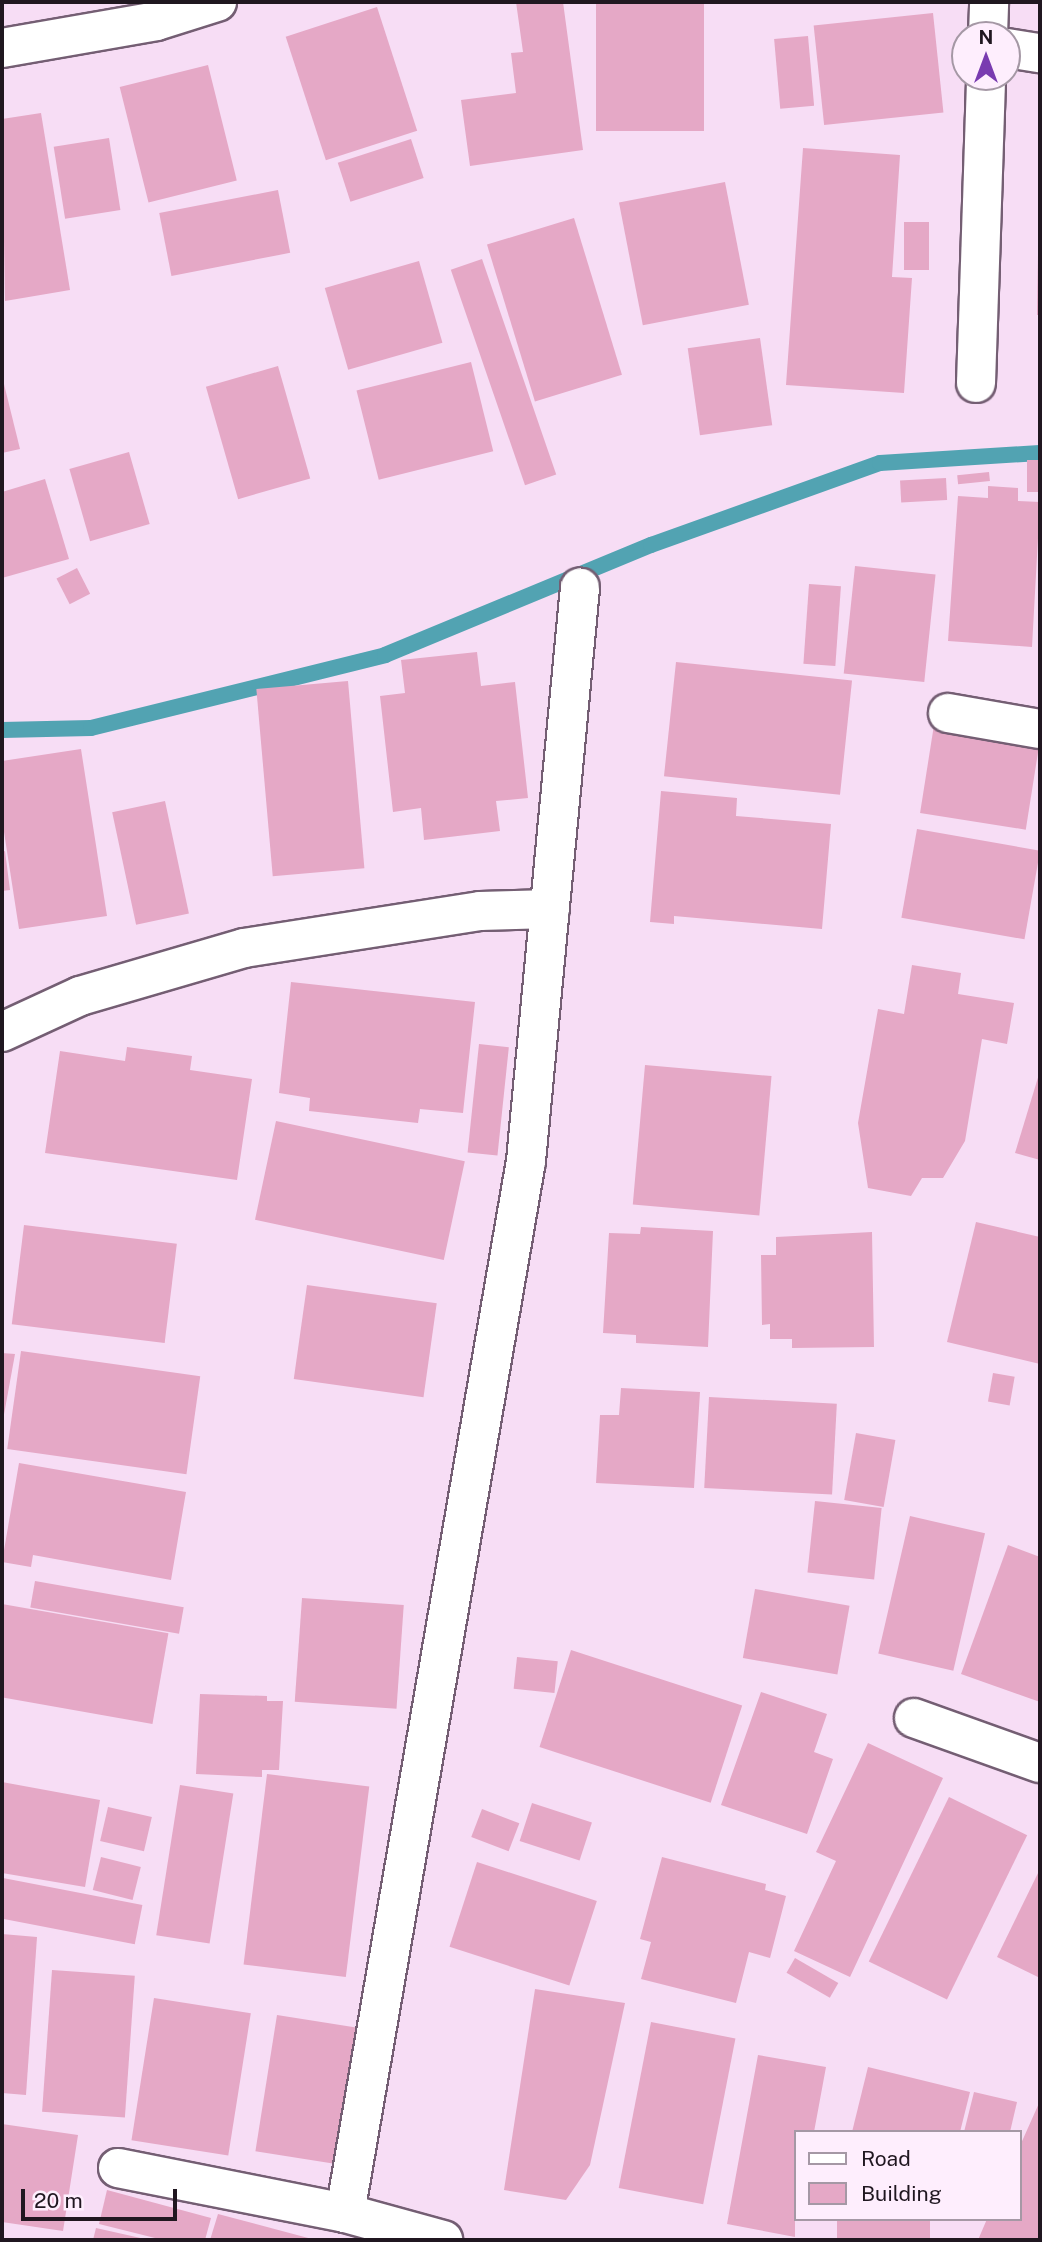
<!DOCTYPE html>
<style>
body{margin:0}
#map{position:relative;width:1042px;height:2242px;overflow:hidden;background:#f7ddf5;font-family:"Public Sans",sans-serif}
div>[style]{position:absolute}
.stream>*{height:16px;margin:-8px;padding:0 8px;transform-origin:8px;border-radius:8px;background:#52a3b2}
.building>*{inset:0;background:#e5a8c6;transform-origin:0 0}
.roads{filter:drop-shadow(2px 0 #745e73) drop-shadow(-2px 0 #745e73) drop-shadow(0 2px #745e73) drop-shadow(0 -2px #745e73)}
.minor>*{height:38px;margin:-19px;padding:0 19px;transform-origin:19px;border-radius:19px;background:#fff}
span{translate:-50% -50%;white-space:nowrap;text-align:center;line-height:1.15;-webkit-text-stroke:5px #feeefd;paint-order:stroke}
.frame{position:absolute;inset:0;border:4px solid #201720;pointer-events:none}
.legend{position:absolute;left:794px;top:2130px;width:228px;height:91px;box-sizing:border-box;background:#feeefd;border:2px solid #a598a5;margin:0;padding:9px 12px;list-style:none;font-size:21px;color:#201720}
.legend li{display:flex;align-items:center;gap:14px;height:35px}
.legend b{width:35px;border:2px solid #a598a5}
.north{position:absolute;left:951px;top:21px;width:70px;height:70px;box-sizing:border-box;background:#feeefd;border:2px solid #a598a5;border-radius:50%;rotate:0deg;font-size:19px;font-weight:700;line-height:28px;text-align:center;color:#201720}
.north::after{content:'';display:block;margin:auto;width:24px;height:32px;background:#793bb0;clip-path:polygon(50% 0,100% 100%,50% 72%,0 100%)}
.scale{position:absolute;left:21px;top:2189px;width:156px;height:32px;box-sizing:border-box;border:4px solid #201720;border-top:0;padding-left:9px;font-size:21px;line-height:24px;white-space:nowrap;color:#201720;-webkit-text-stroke:5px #feeefd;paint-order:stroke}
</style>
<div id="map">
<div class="stream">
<i style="left:2px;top:730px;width:89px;rotate:-1.3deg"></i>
<i style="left:91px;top:728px;width:303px;rotate:-13.9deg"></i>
<i style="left:385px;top:655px;width:288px;rotate:-22.5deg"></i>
<i style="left:651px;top:545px;width:243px;rotate:-19.7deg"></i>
<i style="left:880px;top:463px;width:160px;rotate:-3.6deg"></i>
</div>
<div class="building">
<i style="clip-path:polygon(516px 2px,563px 2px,583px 150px,470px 166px,461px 100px,516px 93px,511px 53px,523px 52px)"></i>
<i style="left:596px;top:2px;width:108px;height:129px"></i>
<i style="left:377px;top:7px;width:130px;height:96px;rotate:72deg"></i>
<i style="left:933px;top:13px;width:100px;height:120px;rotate:84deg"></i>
<i style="left:808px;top:36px;width:70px;height:34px;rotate:85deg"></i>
<i style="left:208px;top:65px;width:119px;height:91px;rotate:76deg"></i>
<i style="clip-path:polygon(41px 113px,70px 290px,5px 301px,2px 119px)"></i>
<i style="left:109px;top:138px;width:73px;height:56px;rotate:81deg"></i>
<i style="left:411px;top:139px;width:41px;height:77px;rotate:72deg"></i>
<i style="clip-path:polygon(803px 148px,900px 155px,892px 277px,912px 278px,904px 393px,786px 385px)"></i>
<i style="left:725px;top:182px;width:125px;height:108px;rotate:79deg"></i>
<i style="left:278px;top:190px;width:64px;height:121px;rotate:79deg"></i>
<i style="left:574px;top:218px;width:164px;height:91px;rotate:73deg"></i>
<i style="left:904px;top:222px;width:25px;height:48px"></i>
<i style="clip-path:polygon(1038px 255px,1040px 255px,1040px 315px,1037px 315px)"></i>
<i style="left:482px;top:259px;width:228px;height:33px;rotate:71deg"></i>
<i style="left:419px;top:261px;width:85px;height:98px;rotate:74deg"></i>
<i style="left:760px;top:338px;width:88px;height:73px;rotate:82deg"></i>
<i style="left:471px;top:362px;width:92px;height:118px;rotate:76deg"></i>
<i style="left:278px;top:366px;width:117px;height:75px;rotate:74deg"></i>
<i style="clip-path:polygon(2px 376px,20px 449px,2px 453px)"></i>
<i style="left:129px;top:452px;width:75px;height:62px;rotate:74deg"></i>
<i style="left:1027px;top:460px;width:13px;height:32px"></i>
<i style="left:989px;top:472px;width:9px;height:32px;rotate:84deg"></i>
<i style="left:946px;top:478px;width:22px;height:46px;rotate:87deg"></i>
<i style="clip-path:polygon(45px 479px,69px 559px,2px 578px,2px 492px)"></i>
<i style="clip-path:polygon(988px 486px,1018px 488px,1018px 501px,1040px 502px,1032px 647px,948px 641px,958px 496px,988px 498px)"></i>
<i style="left:855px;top:566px;width:81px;height:108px;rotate:6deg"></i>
<i style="left:77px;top:568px;width:29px;height:23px;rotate:63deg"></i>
<i style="left:809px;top:584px;width:32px;height:80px;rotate:4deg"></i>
<i style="clip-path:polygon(477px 652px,481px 686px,515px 682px,528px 798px,496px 801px,500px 831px,424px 840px,421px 808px,393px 812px,380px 696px,405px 693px,401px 660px)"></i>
<i style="left:676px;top:662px;width:177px;height:115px;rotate:6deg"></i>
<i style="left:348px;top:681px;width:188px;height:92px;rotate:85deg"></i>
<i style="left:934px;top:725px;width:107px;height:89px;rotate:9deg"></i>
<i style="clip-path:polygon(81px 749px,107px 916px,19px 929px,2px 819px,2px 761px)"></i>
<i style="clip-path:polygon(661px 791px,737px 798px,736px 816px,831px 824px,822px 929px,674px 916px,674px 924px,650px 922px)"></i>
<i style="left:165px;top:801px;width:115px;height:54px;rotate:78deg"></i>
<i style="left:917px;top:829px;width:125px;height:90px;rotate:10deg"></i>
<i style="clip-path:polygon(5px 851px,10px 890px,2px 891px,2px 852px)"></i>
<i style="clip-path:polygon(912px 965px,961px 973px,958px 994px,1014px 1003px,1007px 1044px,982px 1039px,965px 1141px,943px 1178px,922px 1178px,911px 1196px,868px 1188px,858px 1123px,878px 1009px,904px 1014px)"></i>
<i style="clip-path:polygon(291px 982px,475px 1002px,463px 1113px,420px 1109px,418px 1123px,309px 1111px,310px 1098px,279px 1093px)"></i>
<i style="left:479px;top:1044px;width:30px;height:109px;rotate:6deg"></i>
<i style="clip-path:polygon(127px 1047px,192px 1056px,190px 1070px,252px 1079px,237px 1180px,45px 1153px,60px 1051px,125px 1061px)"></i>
<i style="left:645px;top:1065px;width:127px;height:140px;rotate:5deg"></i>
<i style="clip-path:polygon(1040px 1071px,1040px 1160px,1015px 1153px)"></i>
<i style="left:276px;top:1121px;width:193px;height:101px;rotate:12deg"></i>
<i style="clip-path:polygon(976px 1222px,1040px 1237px,1040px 1364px,947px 1342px)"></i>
<i style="left:24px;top:1225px;width:154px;height:100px;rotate:7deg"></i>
<i style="clip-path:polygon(641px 1227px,713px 1231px,708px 1347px,636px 1343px,636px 1335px,603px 1333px,609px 1233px,640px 1234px)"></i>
<i style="clip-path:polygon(872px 1232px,874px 1347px,792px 1348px,792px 1339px,770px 1339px,770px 1324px,762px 1325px,761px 1255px,776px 1255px,776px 1237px)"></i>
<i style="left:307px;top:1285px;width:131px;height:95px;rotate:8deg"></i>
<i style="left:21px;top:1351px;width:181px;height:99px;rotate:8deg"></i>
<i style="clip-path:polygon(2px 1353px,15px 1354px,3px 1420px,2px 1420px)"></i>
<i style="left:993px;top:1373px;width:22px;height:29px;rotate:10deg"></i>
<i style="clip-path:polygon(621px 1388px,700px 1392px,694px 1488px,596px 1483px,600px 1415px,619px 1415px)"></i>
<i style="left:709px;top:1397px;width:128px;height:91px;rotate:3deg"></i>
<i style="left:856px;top:1433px;width:40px;height:68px;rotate:10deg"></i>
<i style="clip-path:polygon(19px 1463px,186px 1492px,171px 1580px,33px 1555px,31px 1567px,2px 1562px)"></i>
<i style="left:815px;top:1501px;width:67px;height:72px;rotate:6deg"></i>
<i style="left:910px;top:1516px;width:77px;height:141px;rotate:13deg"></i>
<i style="clip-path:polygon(1008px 1545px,1040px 1557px,1040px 1702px,961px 1674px)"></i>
<i style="left:35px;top:1581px;width:151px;height:27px;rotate:10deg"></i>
<i style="left:755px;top:1589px;width:96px;height:70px;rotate:10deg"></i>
<i style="left:302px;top:1598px;width:102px;height:104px;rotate:4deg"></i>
<i style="left:2px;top:1604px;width:169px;height:92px;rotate:10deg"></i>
<i style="left:571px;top:1650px;width:180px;height:102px;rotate:18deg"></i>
<i style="left:517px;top:1657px;width:41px;height:32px;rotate:6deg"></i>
<i style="clip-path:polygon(761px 1692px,827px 1714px,814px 1752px,833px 1759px,807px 1834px,721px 1805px)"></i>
<i style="clip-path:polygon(200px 1694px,267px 1696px,267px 1701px,283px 1701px,279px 1770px,262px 1770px,262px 1777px,196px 1774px)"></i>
<i style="clip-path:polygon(868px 1743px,943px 1778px,850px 1977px,794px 1951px,836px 1861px,816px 1852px)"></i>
<i style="left:267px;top:1774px;width:103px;height:192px;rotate:7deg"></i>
<i style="clip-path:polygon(2px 1782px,100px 1800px,85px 1887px,2px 1873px)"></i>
<i style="left:180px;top:1785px;width:54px;height:152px;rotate:9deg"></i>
<i style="left:949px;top:1797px;width:87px;height:183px;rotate:26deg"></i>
<i style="left:532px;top:1803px;width:63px;height:40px;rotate:18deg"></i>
<i style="left:108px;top:1807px;width:45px;height:35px;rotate:13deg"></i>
<i style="left:482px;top:1809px;width:40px;height:30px;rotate:21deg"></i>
<i style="left:101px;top:1857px;width:41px;height:34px;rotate:14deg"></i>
<i style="clip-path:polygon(662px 1857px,766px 1884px,765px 1890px,786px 1896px,770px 1958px,749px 1952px,736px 2003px,641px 1979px,651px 1942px,640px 1939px)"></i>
<i style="left:477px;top:1862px;width:126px;height:89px;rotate:18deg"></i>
<i style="clip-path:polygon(1040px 1869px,1040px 1978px,997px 1957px)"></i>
<i style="left:3px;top:1878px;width:142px;height:40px;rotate:11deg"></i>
<i style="clip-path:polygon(2px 1934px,37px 1937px,26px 2095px,2px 2093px)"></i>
<i style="left:795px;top:1958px;width:50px;height:17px;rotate:30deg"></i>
<i style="left:52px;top:1970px;width:83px;height:142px;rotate:4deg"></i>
<i style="clip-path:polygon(535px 1989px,625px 2003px,590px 2165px,566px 2200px,504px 2190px)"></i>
<i style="left:154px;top:1998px;width:98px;height:144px;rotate:9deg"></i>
<i style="left:277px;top:2015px;width:80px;height:138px;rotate:9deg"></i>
<i style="left:651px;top:2022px;width:86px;height:169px;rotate:11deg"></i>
<i style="clip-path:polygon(758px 2055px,826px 2067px,814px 2132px,795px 2132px,795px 2237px,727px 2224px)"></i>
<i style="clip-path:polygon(868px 2067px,970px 2092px,960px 2132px,852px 2132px)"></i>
<i style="clip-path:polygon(974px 2092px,1017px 2102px,1010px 2132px,964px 2132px)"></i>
<i style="clip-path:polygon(1040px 2101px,1040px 2240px,978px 2240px,987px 2219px,1019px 2219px,1019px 2148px)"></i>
<i style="clip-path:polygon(2px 2124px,78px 2135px,63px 2231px,2px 2222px)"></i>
<i style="clip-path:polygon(107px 2190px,211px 2218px,205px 2240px,163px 2240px,99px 2224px)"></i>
<i style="clip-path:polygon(218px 2214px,312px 2239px,311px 2240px,210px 2240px)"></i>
<i style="left:837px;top:2219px;width:93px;height:22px"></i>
<i style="clip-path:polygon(96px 2228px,145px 2239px,145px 2240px,93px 2240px)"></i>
</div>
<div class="roads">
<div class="minor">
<i style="left:988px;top:35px;width:33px;rotate:-88deg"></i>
<i style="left:2px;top:48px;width:156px;rotate:-9.9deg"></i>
<i style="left:156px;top:21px;width:64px;rotate:-17.3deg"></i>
<i style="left:1007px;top:48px;width:33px;rotate:9deg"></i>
<i style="left:976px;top:383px;width:306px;rotate:-88.1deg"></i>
<i style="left:948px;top:713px;width:93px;rotate:9.9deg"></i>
<i style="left:2px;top:1032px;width:86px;rotate:-24.8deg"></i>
<i style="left:80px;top:996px;width:171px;rotate:-16.3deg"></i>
<i style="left:244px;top:948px;width:239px;rotate:-8.9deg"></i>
<i style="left:480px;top:911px;width:70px;rotate:-1.6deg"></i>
<i style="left:914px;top:1718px;width:134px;rotate:19.7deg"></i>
<i style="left:118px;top:2168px;width:231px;rotate:11.2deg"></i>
<i style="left:345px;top:2213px;width:102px;rotate:15.4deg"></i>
<i style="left:345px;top:2213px;width:1067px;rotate:-80.24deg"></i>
<i style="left:526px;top:1161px;width:576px;rotate:-84.62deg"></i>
</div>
</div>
<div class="frame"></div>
<ul class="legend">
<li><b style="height:9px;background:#fff"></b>Road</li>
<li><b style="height:19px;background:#e5a8c6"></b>Building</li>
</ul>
<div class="north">N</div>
<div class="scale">20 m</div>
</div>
